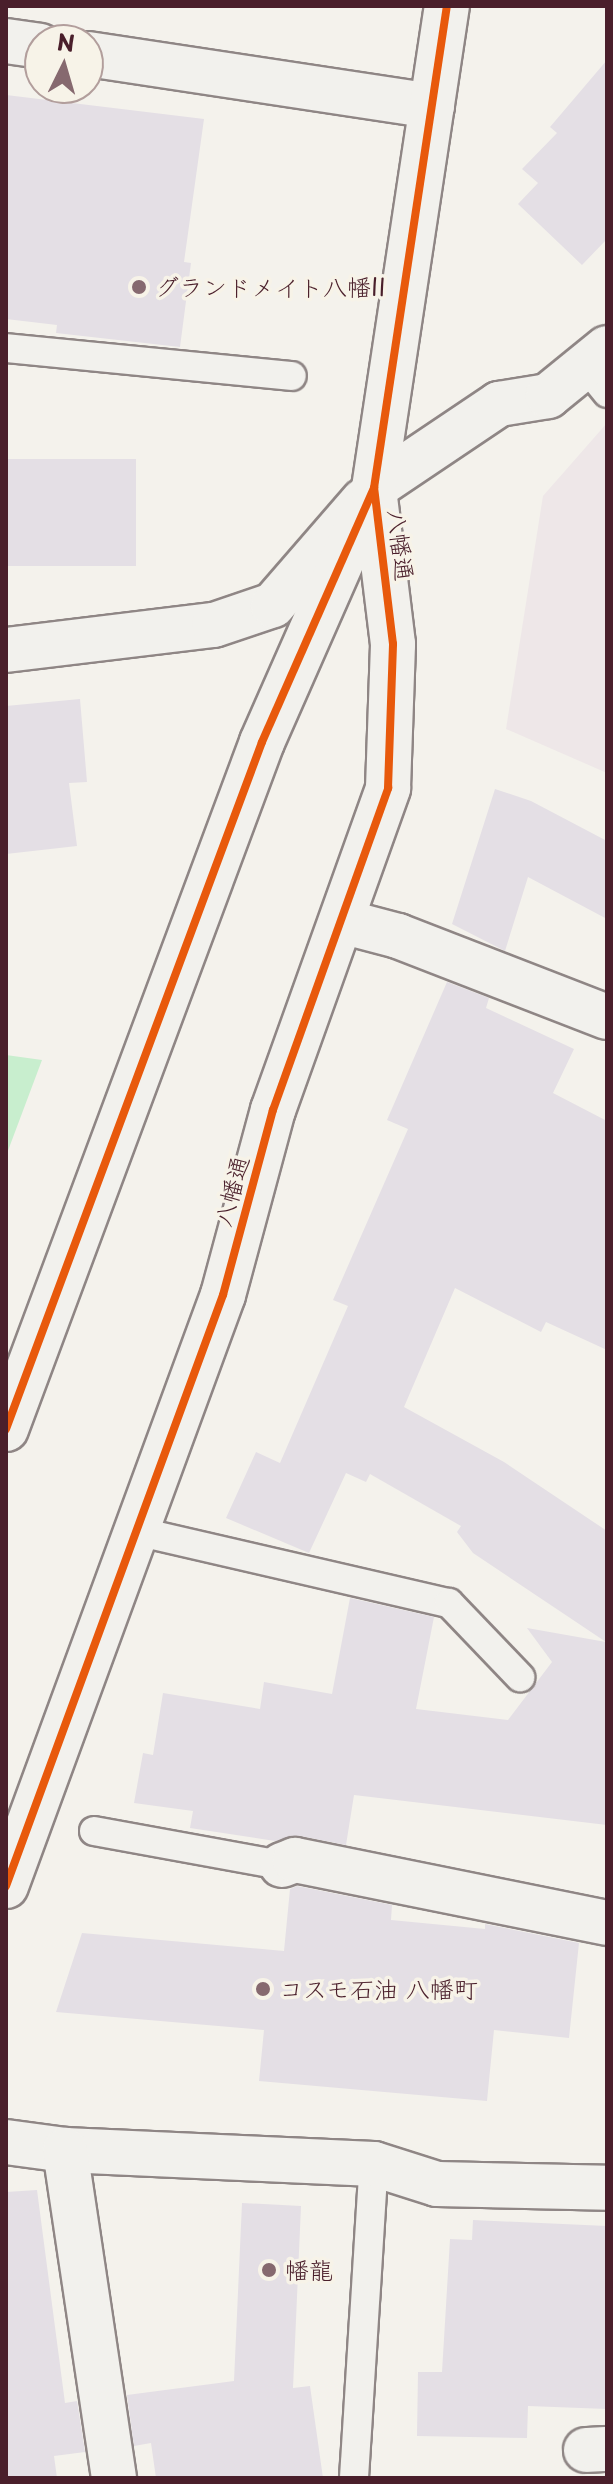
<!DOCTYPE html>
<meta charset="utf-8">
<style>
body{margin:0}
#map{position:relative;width:613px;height:2484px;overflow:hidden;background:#f4f2ec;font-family:"Playpen Sans","Klee One",sans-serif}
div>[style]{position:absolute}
.built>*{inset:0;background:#eee7e8}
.green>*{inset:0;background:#c8eece}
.building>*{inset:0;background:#e4dfe5;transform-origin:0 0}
.roads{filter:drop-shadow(2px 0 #8f8685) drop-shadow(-2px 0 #8f8685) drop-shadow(0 2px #8f8685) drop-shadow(0 -2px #8f8685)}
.service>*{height:28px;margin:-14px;padding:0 14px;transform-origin:14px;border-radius:14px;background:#f2f1ed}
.minor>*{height:44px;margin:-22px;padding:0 22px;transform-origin:22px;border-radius:22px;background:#f2f1ed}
.tertiary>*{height:44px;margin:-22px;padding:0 22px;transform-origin:22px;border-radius:22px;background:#f2f1ed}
.cycleway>*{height:8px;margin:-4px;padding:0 4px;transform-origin:4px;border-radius:4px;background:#e8590c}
.dots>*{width:22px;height:22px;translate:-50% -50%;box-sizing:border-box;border:4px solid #f7f3e8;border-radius:50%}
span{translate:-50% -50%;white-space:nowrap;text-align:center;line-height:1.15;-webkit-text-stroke:7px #f7f3e8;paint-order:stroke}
.poi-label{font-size:24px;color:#4a1f2b}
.left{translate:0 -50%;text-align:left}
.street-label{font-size:24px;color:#4a1f2b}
.frame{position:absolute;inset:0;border:8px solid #4a1f2b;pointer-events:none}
.north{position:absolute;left:24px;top:24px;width:80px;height:80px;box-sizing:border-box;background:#f7f3e8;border:2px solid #b29e9c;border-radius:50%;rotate:5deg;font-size:22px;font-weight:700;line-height:32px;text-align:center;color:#4a1f2b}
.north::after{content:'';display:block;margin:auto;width:28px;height:36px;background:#86696f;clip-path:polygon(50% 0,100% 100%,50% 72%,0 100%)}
</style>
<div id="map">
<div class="built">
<i style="clip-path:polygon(607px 423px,607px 773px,506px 729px,543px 496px)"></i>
</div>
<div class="green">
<i style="clip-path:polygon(6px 1055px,42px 1060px,6px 1156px)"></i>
</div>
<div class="building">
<i style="clip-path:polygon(607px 60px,607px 239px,582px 265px,518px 204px,538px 183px,522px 169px,557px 133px,550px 127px)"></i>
<i style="clip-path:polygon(6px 95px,204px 119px,184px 262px,191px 263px,180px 347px,56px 333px,57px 325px,6px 319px)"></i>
<i style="left:6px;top:459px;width:130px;height:107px"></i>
<i style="clip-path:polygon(80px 699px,87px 782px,69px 783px,77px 846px,6px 854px,6px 706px)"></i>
<i style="clip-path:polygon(495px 789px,531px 801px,607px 841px,607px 919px,528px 877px,505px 951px,452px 924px)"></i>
<i style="clip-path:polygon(447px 982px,489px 998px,486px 1008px,574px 1049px,553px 1093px,607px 1121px,607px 1350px,546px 1322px,541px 1332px,455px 1288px,404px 1407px,504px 1462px,607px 1531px,607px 1825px,354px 1795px,346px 1845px,300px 1836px,275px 1841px,190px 1828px,193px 1811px,134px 1803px,143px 1753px,153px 1755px,163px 1693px,260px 1709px,264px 1682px,332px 1694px,350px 1598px,434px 1617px,416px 1709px,508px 1720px,552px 1662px,527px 1628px,606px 1642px,473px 1553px,457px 1532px,461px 1526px,370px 1474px,366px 1482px,346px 1473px,309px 1553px,226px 1518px,256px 1452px,280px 1463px,348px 1306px,333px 1300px,408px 1129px,387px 1120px)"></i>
<i style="clip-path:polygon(297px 1886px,392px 1905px,391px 1920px,485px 1929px,485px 1924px,579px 1943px,569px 2038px,494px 2030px,487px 2101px,259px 2081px,264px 2030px,56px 2012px,82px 1933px,284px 1951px,290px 1889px)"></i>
<i style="clip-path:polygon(37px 2190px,65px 2403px,77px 2401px,85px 2452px,54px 2456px,57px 2478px,6px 2478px,6px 2192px)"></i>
<i style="clip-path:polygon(242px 2203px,301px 2206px,293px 2388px,310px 2386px,323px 2478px,156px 2478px,151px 2443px,134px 2446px,127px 2395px,234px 2381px)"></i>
<i style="clip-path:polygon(473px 2220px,607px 2226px,607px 2409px,528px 2406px,527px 2438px,417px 2436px,418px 2372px,442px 2372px,450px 2239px,472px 2240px)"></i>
</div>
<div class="roads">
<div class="service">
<i style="left:6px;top:348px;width:287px;rotate:5.6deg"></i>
<i style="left:587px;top:368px;width:32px;rotate:51deg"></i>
<i style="left:136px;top:1531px;width:321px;rotate:13deg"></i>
<i style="left:449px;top:1603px;width:103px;rotate:46.2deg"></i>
<i style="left:94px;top:1831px;width:191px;rotate:10.3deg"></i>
<i style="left:354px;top:2478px;width:315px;rotate:-86.4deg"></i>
</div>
<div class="minor">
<i style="left:6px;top:41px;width:34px;rotate:8deg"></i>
<i style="left:88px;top:54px;width:348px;rotate:8.6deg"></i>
<i style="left:6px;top:650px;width:209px;rotate:-6.9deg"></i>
<i style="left:214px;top:625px;width:62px;rotate:-18.7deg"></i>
<i style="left:273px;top:605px;width:138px;rotate:-49.1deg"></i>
<i style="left:345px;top:922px;width:55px;rotate:14.8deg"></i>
<i style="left:398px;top:936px;width:224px;rotate:21.2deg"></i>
<i style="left:282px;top:1865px;width:14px;rotate:-21deg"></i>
<i style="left:295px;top:1860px;width:318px;rotate:11.4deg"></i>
<i style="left:6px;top:2142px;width:60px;rotate:7.7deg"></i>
<i style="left:65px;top:2150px;width:309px;rotate:2.6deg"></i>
<i style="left:374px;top:2164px;width:66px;rotate:17.6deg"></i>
<i style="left:437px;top:2184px;width:170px;rotate:1.3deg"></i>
<i style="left:65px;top:2150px;width:332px;rotate:81.5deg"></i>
<i style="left:586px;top:2450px;width:21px;rotate:-3deg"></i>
</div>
<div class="tertiary">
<i style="left:374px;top:488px;width:151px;rotate:-33.9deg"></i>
<i style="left:499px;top:404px;width:50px;rotate:-9.3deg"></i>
<i style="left:548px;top:396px;width:76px;rotate:-39.1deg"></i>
<i style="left:6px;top:1429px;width:733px;rotate:-69.56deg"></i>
<i style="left:262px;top:742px;width:278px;rotate:-66.2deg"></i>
<i style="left:374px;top:488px;width:487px;rotate:-81.4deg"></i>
<i style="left:6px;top:1886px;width:630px;rotate:-69.84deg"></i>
<i style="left:223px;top:1295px;width:192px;rotate:-74.9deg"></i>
<i style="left:273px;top:1110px;width:342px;rotate:-70.3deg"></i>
<i style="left:388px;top:788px;width:144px;rotate:-88deg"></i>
<i style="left:393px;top:644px;width:155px;rotate:-97deg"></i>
</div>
</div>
<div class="cycleway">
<i style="left:6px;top:1429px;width:733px;rotate:-69.56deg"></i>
<i style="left:262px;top:742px;width:278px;rotate:-66.2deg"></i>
<i style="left:374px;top:488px;width:487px;rotate:-81.4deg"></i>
<i style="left:6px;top:1886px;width:630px;rotate:-69.84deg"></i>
<i style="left:223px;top:1295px;width:192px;rotate:-74.9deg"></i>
<i style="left:273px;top:1110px;width:342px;rotate:-70.3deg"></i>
<i style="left:388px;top:788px;width:144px;rotate:-88deg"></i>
<i style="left:393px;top:644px;width:157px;rotate:-96.9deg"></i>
</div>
<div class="dots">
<i style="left:139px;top:287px;background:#86696f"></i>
<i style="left:263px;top:1989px;background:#86696f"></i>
<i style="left:269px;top:2270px;background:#86696f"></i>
</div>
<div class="poi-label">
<span class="left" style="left:155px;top:287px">グランドメイト八幡II</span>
<span class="left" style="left:279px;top:1989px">コスモ石油 八幡町</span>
<span class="left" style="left:285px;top:2270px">幡龍</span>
</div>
<div class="street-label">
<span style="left:401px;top:545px;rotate:83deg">八幡通</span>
<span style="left:231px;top:1191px;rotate:-75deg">八幡通</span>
</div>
<div class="frame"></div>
<div class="north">N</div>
</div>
